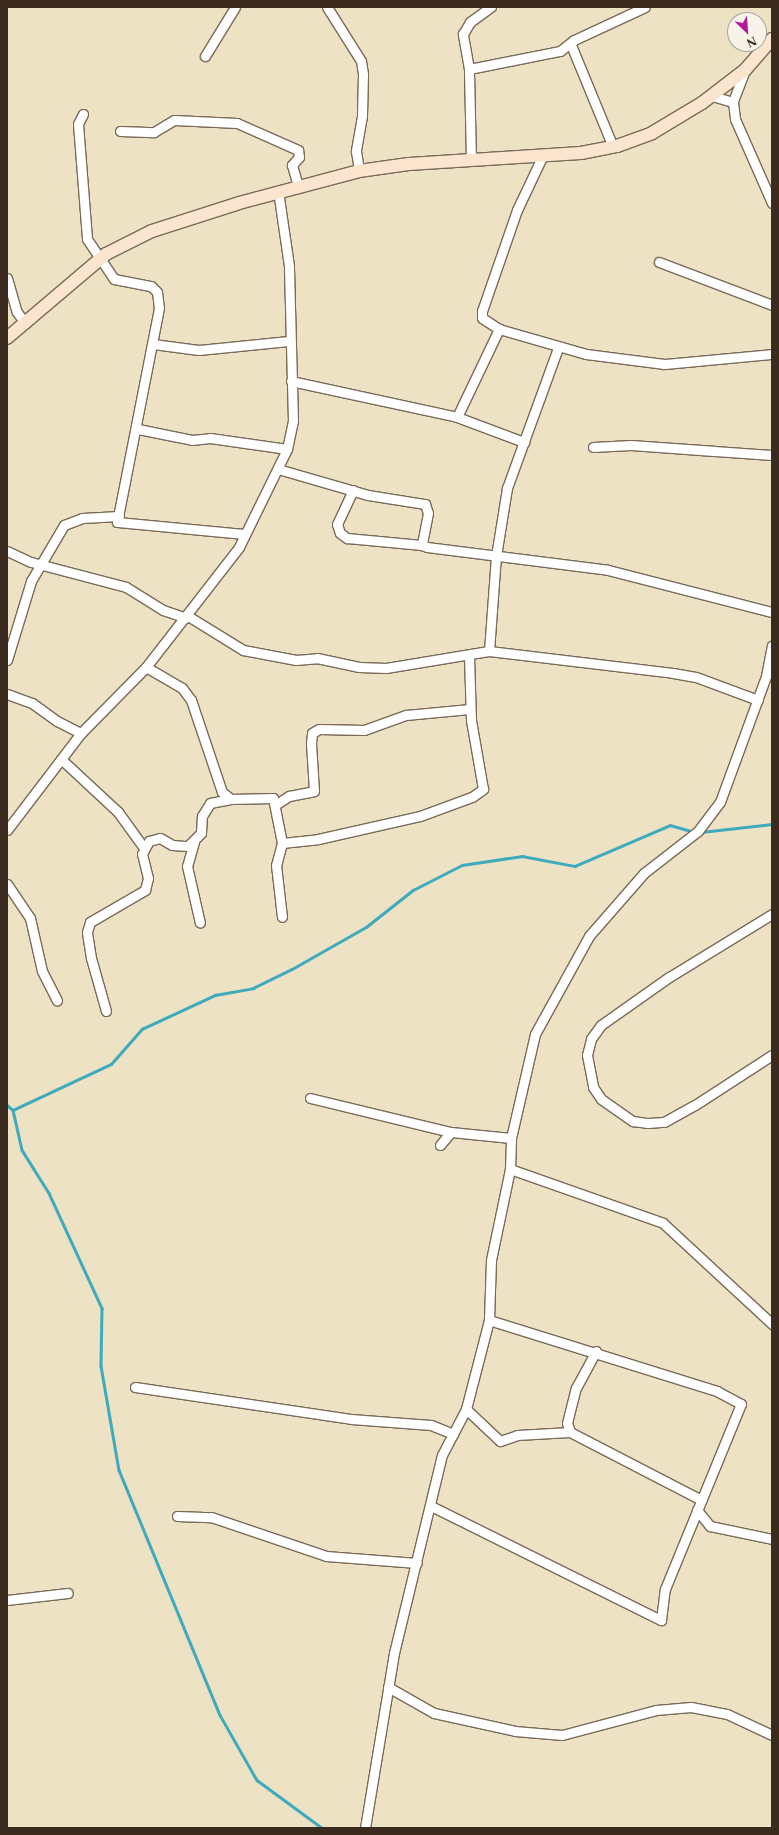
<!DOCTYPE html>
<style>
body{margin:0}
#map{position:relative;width:779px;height:1835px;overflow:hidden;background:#ede2c3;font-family:"Libre Caslon Text",serif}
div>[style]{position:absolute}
.stream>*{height:2.5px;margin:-1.25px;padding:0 1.25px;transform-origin:1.25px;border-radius:1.25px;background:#3eaabd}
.roads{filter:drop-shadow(1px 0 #796a58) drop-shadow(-1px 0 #796a58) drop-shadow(0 1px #796a58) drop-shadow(0 -1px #796a58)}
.street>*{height:9px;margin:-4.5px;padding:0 4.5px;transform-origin:4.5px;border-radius:4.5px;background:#fff}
.secondary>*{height:12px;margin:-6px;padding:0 6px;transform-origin:6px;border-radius:6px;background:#fbe5cf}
span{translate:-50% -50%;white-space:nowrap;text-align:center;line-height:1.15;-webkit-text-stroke:4px #f7f3e8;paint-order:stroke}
.frame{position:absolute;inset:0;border:8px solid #3b2a1e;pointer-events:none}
.north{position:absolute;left:727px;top:12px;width:40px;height:40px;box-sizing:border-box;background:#f7f3e8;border:1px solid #aca397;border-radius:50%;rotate:155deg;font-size:11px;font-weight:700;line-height:16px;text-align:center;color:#3b2a1e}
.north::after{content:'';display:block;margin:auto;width:14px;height:18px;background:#b5179e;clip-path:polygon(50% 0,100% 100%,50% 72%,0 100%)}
</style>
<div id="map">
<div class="stream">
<i style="left:701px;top:832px;width:71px;rotate:-6.4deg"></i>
<i style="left:7px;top:1105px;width:8px;rotate:40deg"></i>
<i style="left:13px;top:1110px;width:41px;rotate:77.3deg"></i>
<i style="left:22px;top:1150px;width:51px;rotate:57.9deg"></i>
<i style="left:49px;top:1193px;width:127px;rotate:65.3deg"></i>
<i style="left:102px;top:1308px;width:58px;rotate:91deg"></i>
<i style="left:101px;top:1366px;width:106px;rotate:80.2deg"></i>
<i style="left:119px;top:1470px;width:265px;rotate:67.6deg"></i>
<i style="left:220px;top:1715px;width:75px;rotate:60.4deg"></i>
<i style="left:257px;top:1780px;width:81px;rotate:36.4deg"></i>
<i style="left:13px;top:1110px;width:108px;rotate:-25.1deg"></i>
<i style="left:111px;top:1064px;width:47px;rotate:-48.5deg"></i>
<i style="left:142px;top:1029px;width:81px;rotate:-25deg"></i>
<i style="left:215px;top:995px;width:39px;rotate:-10deg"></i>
<i style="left:253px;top:988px;width:43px;rotate:-26deg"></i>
<i style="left:292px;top:969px;width:85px;rotate:-29.6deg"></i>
<i style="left:366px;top:927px;width:60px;rotate:-38.2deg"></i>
<i style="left:413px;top:890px;width:55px;rotate:-27deg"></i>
<i style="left:462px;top:865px;width:61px;rotate:-8.5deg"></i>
<i style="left:522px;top:856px;width:54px;rotate:10.7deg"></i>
<i style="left:575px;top:866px;width:103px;rotate:-23.3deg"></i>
<i style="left:670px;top:825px;width:25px;rotate:16deg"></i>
</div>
<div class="roads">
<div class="street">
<i style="left:327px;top:7px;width:64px;rotate:57.8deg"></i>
<i style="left:361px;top:61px;width:13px;rotate:81deg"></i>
<i style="left:363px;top:74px;width:42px;rotate:91.4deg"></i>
<i style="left:362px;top:116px;width:36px;rotate:100deg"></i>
<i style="left:356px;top:151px;width:20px;rotate:81deg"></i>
<i style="left:571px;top:45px;width:110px;rotate:67.6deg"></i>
<i style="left:205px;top:56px;width:57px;rotate:-58.5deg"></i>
<i style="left:469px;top:69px;width:93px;rotate:-11.2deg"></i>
<i style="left:560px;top:51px;width:18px;rotate:-38deg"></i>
<i style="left:574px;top:40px;width:78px;rotate:-24.9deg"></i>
<i style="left:745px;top:70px;width:34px;rotate:111deg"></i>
<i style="left:733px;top:102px;width:17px;rotate:83deg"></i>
<i style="left:735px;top:119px;width:92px;rotate:66.2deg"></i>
<i style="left:712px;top:96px;width:22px;rotate:16deg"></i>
<i style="left:83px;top:114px;width:11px;rotate:117deg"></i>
<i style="left:78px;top:124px;width:115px;rotate:85.5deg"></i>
<i style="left:87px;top:239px;width:48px;rotate:56deg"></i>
<i style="left:114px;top:279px;width:38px;rotate:11deg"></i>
<i style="left:151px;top:286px;width:8px;rotate:45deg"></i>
<i style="left:157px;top:292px;width:16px;rotate:83deg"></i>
<i style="left:159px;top:308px;width:218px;rotate:101.1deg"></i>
<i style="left:117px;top:522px;width:128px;rotate:5.4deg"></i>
<i style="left:120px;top:131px;width:34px;rotate:2deg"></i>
<i style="left:154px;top:132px;width:23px;rotate:-31deg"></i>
<i style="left:174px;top:120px;width:63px;rotate:2.7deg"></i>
<i style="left:237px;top:123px;width:67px;rotate:23.9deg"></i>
<i style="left:298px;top:150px;width:7px;rotate:82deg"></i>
<i style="left:299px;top:157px;width:11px;rotate:131deg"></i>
<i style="left:292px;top:165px;width:22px;rotate:74deg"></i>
<i style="left:471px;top:160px;width:91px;rotate:-91.3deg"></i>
<i style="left:469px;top:69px;width:36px;rotate:-100deg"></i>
<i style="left:463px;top:34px;width:14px;rotate:-60deg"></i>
<i style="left:470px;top:22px;width:26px;rotate:-36deg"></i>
<i style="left:659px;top:262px;width:121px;rotate:20.8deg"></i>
<i style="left:7px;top:278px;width:35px;rotate:74deg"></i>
<i style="left:17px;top:312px;width:14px;rotate:54deg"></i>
<i style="left:499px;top:329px;width:20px;rotate:-147deg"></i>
<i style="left:482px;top:318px;width:7px;rotate:-90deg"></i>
<i style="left:482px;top:311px;width:107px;rotate:-70.9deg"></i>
<i style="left:517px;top:210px;width:59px;rotate:-64.7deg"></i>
<i style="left:153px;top:344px;width:46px;rotate:7.4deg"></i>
<i style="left:199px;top:350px;width:90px;rotate:-5.7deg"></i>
<i style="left:291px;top:381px;width:170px;rotate:12.2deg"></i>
<i style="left:457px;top:417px;width:72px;rotate:20.5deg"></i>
<i style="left:457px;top:417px;width:98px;rotate:-64.5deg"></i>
<i style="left:499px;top:329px;width:91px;rotate:16deg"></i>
<i style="left:586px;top:354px;width:79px;rotate:7.3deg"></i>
<i style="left:664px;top:364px;width:108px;rotate:-5.3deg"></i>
<i style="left:138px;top:429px;width:55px;rotate:11.5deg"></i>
<i style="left:192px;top:440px;width:18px;rotate:-6deg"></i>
<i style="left:210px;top:438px;width:78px;rotate:8.1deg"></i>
<i style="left:593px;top:447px;width:38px;rotate:-3deg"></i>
<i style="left:631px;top:445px;width:141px;rotate:4.1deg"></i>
<i style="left:278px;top:469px;width:94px;rotate:16.1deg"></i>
<i style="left:368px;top:495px;width:58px;rotate:9deg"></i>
<i style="left:425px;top:504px;width:9px;rotate:72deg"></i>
<i style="left:428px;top:513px;width:33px;rotate:101deg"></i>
<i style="left:422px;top:545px;width:5px;rotate:22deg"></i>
<i style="left:427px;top:547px;width:182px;rotate:7.2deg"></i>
<i style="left:608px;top:570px;width:169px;rotate:14.4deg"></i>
<i style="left:353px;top:490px;width:38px;rotate:115deg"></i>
<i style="left:337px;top:524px;width:9px;rotate:72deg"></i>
<i style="left:340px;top:533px;width:9px;rotate:36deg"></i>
<i style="left:347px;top:538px;width:75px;rotate:5.3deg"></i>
<i style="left:7px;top:551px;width:26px;rotate:25deg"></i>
<i style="left:31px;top:562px;width:98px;rotate:14.7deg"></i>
<i style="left:126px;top:587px;width:44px;rotate:31.9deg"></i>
<i style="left:163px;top:610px;width:24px;rotate:19deg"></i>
<i style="left:188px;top:616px;width:65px;rotate:31.7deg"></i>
<i style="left:243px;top:650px;width:54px;rotate:10.7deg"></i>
<i style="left:296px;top:660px;width:21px;rotate:-5deg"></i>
<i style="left:317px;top:658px;width:43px;rotate:12.1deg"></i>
<i style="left:359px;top:667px;width:27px;rotate:2deg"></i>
<i style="left:386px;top:668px;width:104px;rotate:-9.4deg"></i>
<i style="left:489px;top:651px;width:185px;rotate:6.8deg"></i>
<i style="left:673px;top:673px;width:23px;rotate:10deg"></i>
<i style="left:696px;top:677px;width:66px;rotate:20.4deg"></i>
<i style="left:489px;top:651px;width:95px;rotate:-85.8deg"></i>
<i style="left:496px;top:556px;width:69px;rotate:-80.8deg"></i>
<i style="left:507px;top:488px;width:149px;rotate:-70deg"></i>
<i style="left:7px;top:660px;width:83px;rotate:-73.1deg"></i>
<i style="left:31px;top:581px;width:65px;rotate:-59.5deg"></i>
<i style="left:64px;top:525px;width:19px;rotate:-21deg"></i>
<i style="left:82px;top:518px;width:37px;rotate:-3deg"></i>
<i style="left:146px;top:667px;width:42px;rotate:30.3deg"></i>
<i style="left:182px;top:688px;width:15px;rotate:53deg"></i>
<i style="left:191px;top:700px;width:97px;rotate:71.4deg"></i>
<i style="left:222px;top:792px;width:11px;rotate:38deg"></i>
<i style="left:231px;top:799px;width:42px;rotate:-1.4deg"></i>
<i style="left:273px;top:798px;width:46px;rotate:78.7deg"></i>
<i style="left:282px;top:843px;width:23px;rotate:105deg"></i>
<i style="left:276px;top:865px;width:52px;rotate:83.4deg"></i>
<i style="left:7px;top:694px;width:27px;rotate:20deg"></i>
<i style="left:32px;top:703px;width:31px;rotate:36deg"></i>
<i style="left:57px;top:721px;width:27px;rotate:27deg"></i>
<i style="left:81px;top:733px;width:93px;rotate:-45.4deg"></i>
<i style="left:146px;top:667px;width:152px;rotate:-52.2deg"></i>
<i style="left:239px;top:547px;width:109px;rotate:-63.9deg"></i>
<i style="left:287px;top:449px;width:29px;rotate:-78deg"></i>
<i style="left:293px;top:421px;width:155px;rotate:-91.5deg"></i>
<i style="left:289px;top:266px;width:76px;rotate:-98.3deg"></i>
<i style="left:61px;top:759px;width:78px;rotate:42.9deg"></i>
<i style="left:118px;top:812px;width:44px;rotate:54.2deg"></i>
<i style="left:275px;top:805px;width:17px;rotate:-33deg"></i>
<i style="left:289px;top:796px;width:25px;rotate:-11deg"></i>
<i style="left:314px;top:791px;width:48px;rotate:-93.6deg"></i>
<i style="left:311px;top:743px;width:10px;rotate:-84deg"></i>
<i style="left:312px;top:733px;width:8px;rotate:-30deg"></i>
<i style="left:319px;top:729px;width:45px;rotate:1.3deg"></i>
<i style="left:364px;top:730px;width:45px;rotate:-19.7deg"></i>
<i style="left:406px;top:715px;width:64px;rotate:-5.4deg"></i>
<i style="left:7px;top:830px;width:122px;rotate:-52.7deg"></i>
<i style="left:194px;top:842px;width:25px;rotate:106deg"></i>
<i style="left:187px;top:866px;width:58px;rotate:77.2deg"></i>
<i style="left:282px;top:843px;width:36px;rotate:-6deg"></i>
<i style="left:318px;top:839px;width:105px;rotate:-12.7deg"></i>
<i style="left:420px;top:816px;width:55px;rotate:-20.1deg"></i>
<i style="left:472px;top:797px;width:14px;rotate:-36deg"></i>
<i style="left:483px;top:789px;width:70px;rotate:-99.9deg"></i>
<i style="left:471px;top:720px;width:65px;rotate:-91.8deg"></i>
<i style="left:7px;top:884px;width:41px;rotate:55.9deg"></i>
<i style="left:30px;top:918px;width:54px;rotate:77.2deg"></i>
<i style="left:42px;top:971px;width:33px;rotate:63deg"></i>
<i style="left:772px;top:914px;width:121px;rotate:148.5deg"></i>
<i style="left:669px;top:977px;width:83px;rotate:144.8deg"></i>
<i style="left:601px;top:1025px;width:17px;rotate:126deg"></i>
<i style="left:591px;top:1039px;width:16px;rotate:104deg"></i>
<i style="left:587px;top:1055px;width:33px;rotate:79deg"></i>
<i style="left:593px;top:1087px;width:14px;rotate:56deg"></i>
<i style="left:601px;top:1099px;width:39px;rotate:35deg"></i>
<i style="left:633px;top:1121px;width:15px;rotate:8deg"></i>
<i style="left:648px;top:1123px;width:16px;rotate:-4deg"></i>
<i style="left:664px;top:1122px;width:35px;rotate:-29deg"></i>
<i style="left:695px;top:1105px;width:92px;rotate:-33deg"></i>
<i style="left:106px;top:1011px;width:55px;rotate:-105.8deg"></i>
<i style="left:91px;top:958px;width:26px;rotate:-99deg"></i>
<i style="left:87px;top:932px;width:10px;rotate:-73deg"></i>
<i style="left:90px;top:922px;width:64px;rotate:-30.2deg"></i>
<i style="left:145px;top:890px;width:12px;rotate:-76deg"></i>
<i style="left:148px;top:878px;width:25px;rotate:-104deg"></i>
<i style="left:142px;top:854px;width:15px;rotate:-62deg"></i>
<i style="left:149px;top:841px;width:11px;rotate:-15deg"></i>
<i style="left:160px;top:838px;width:14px;rotate:30deg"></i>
<i style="left:172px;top:845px;width:16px;rotate:4deg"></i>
<i style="left:188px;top:846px;width:18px;rotate:-45deg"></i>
<i style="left:201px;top:833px;width:17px;rotate:-87deg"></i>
<i style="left:202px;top:816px;width:15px;rotate:-58deg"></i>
<i style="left:210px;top:803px;width:21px;rotate:-11deg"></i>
<i style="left:310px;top:1098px;width:145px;rotate:13.6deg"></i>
<i style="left:440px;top:1145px;width:17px;rotate:-50deg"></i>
<i style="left:451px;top:1132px;width:60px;rotate:5.7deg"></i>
<i style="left:510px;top:1169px;width:162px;rotate:19.4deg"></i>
<i style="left:663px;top:1223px;width:149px;rotate:42.8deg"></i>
<i style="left:135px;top:1387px;width:218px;rotate:8.4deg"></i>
<i style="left:351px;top:1419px;width:80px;rotate:4.3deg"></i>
<i style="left:431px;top:1425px;width:24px;rotate:22deg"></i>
<i style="left:466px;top:1409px;width:47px;rotate:43.3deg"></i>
<i style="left:500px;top:1441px;width:18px;rotate:-19deg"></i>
<i style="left:517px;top:1435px;width:53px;rotate:-3.2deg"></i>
<i style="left:570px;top:1432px;width:148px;rotate:27.3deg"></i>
<i style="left:570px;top:1432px;width:9px;rotate:-108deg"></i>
<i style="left:567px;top:1423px;width:36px;rotate:-76deg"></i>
<i style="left:576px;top:1388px;width:42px;rotate:-61.6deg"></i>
<i style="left:431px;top:1506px;width:257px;rotate:26.4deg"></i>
<i style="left:661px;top:1620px;width:31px;rotate:-83deg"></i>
<i style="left:665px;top:1589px;width:200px;rotate:-67.7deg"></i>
<i style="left:741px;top:1404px;width:27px;rotate:-152deg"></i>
<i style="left:717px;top:1391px;width:239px;rotate:-162.7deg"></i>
<i style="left:697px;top:1510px;width:21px;rotate:51deg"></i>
<i style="left:710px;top:1526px;width:63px;rotate:11.8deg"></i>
<i style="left:177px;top:1516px;width:34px;rotate:2deg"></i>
<i style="left:211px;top:1517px;width:121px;rotate:18.7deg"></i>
<i style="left:326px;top:1556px;width:91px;rotate:4.4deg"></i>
<i style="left:7px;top:1600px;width:61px;rotate:-6.5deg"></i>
<i style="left:388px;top:1687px;width:53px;rotate:29.5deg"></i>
<i style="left:434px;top:1713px;width:83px;rotate:12.5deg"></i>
<i style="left:515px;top:1731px;width:47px;rotate:4.9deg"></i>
<i style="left:562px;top:1735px;width:97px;rotate:-14.9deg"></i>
<i style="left:656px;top:1710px;width:35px;rotate:-5deg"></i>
<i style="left:691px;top:1707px;width:37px;rotate:11deg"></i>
<i style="left:727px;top:1714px;width:50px;rotate:25deg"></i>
<i style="left:365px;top:1828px;width:177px;rotate:-80.6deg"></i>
<i style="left:394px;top:1653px;width:204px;rotate:-76.4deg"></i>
<i style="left:442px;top:1455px;width:52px;rotate:-62.4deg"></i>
<i style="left:466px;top:1409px;width:92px;rotate:-75.5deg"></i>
<i style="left:489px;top:1320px;width:60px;rotate:-88.1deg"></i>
<i style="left:491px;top:1260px;width:93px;rotate:-78.2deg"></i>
<i style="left:510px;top:1169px;width:31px;rotate:-88deg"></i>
<i style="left:511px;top:1138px;width:107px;rotate:-77deg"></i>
<i style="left:535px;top:1034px;width:112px;rotate:-61.1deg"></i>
<i style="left:589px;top:936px;width:84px;rotate:-48.9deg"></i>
<i style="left:644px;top:873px;width:68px;rotate:-37.9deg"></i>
<i style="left:698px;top:831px;width:36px;rotate:-53deg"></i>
<i style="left:720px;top:802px;width:134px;rotate:-69.9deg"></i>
<i style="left:766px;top:676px;width:31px;rotate:-79deg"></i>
</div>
<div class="secondary">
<i style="left:7px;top:338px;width:130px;rotate:-40.3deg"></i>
<i style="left:106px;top:254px;width:51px;rotate:-26.6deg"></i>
<i style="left:152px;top:231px;width:91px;rotate:-17.8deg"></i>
<i style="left:239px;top:203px;width:124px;rotate:-14.9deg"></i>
<i style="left:359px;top:171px;width:50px;rotate:-8deg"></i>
<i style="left:409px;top:164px;width:172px;rotate:-3.7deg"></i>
<i style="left:581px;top:153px;width:37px;rotate:-11deg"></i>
<i style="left:617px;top:146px;width:37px;rotate:-20deg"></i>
<i style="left:652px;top:133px;width:58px;rotate:-31deg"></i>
<i style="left:702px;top:103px;width:54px;rotate:-37.5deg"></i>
<i style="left:745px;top:70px;width:41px;rotate:-48.9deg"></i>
</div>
</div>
<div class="frame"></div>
<div class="north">N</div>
</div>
